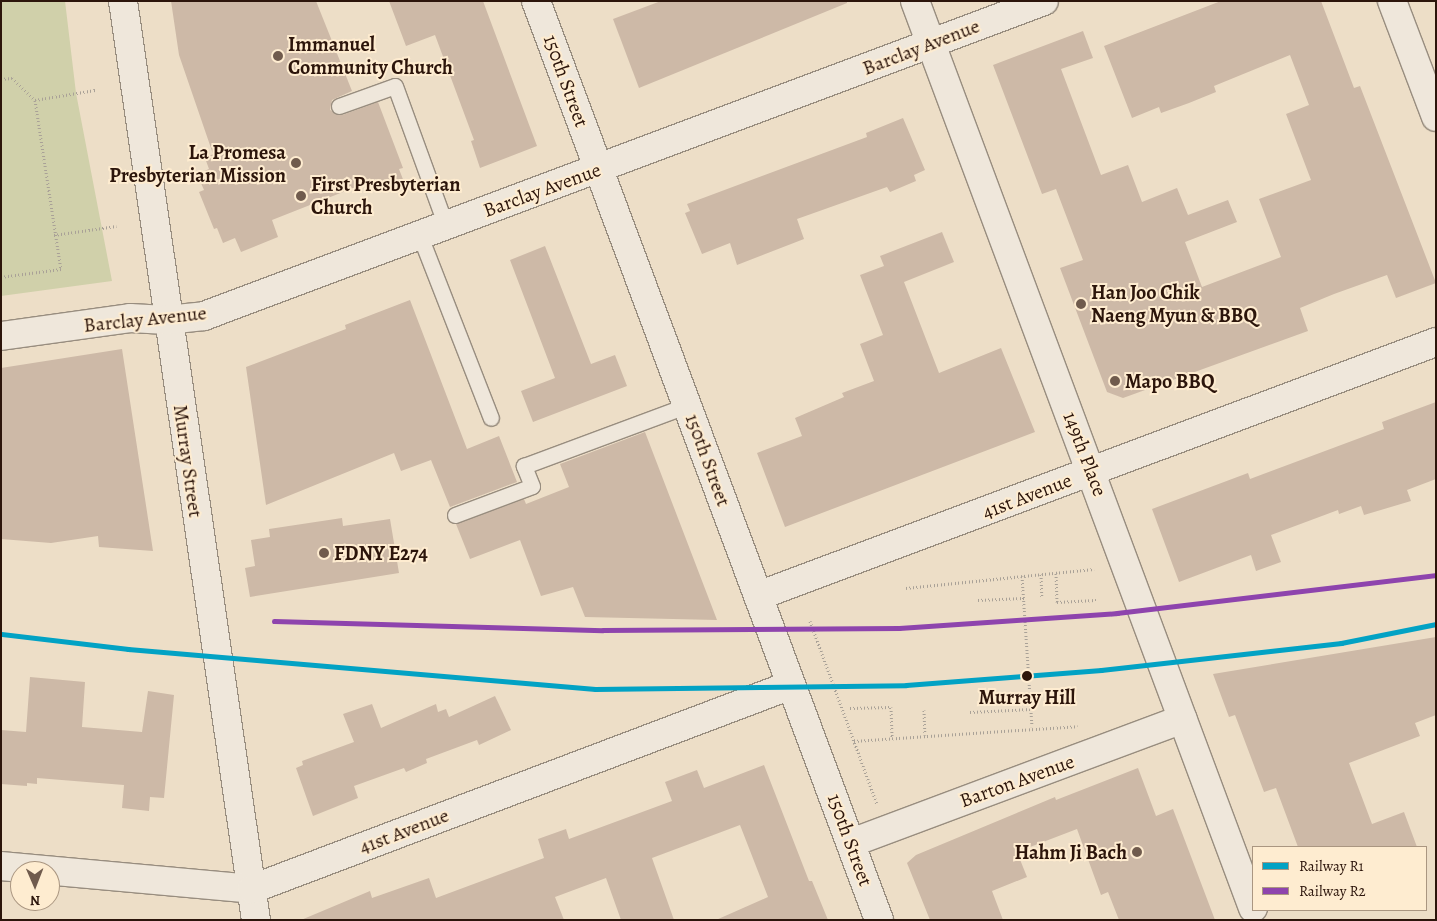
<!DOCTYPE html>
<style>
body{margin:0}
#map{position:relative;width:1437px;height:921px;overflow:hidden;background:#eddec7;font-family:Alegreya,serif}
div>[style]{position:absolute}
.green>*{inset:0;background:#d0d0aa}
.building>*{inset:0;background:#cdb9a7}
.path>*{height:3px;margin-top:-1.5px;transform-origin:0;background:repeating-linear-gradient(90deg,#a9a197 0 1px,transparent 0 3.5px)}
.roads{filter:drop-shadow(1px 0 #988d7f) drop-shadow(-1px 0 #988d7f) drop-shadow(0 1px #988d7f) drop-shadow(0 -1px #988d7f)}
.service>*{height:15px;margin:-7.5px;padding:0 7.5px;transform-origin:7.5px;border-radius:7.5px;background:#efe7db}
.minor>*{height:28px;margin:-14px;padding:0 14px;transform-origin:14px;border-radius:14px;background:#efe7db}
.tertiary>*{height:28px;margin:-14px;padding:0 14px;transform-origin:14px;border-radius:14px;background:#efe7db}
.rail-1>*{height:5px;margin:-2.5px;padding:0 2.5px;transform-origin:2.5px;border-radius:2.5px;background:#02a2c4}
.rail-2>*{height:5px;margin:-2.5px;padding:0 2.5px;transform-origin:2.5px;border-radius:2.5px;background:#8e44ad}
.dots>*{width:14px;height:14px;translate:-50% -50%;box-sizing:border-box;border:2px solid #feecd0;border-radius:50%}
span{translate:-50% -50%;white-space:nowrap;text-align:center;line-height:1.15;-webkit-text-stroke:4px #feecd0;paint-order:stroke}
.poi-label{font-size:20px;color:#2c150b;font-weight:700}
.left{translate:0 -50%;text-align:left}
.right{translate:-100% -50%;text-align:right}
.street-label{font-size:20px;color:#2c150b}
.stop-label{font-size:20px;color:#2c150b;font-weight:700}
.frame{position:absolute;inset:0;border:2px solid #2c150b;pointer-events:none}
.legend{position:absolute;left:1252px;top:846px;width:175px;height:65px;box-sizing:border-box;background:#feecd0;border:1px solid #aa9681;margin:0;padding:6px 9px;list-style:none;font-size:15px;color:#2c150b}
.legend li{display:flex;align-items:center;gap:10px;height:25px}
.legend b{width:25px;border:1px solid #aa9681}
.north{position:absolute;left:10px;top:861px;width:50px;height:50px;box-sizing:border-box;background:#feecd0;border:1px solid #aa9681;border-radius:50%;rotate:179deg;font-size:14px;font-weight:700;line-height:20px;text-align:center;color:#2c150b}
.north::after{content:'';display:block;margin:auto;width:18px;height:22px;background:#705b4d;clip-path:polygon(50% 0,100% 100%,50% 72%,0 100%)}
</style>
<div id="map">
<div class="green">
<i style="clip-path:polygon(1px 1px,65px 1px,76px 93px,112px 281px,1px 296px)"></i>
</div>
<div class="building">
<i style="clip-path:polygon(171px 1px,316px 1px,352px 91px,332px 100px,330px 110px,342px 115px,378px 102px,403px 168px,399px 169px,404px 182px,380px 191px,376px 179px,272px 220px,278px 237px,241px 252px,235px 238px,223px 243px,217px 228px,214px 229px,199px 192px,204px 190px,197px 174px,209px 169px,205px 158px,213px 154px,179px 55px)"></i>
<i style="clip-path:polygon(389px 1px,483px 1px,537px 146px,480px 168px,471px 141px,474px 140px,435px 35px,406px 46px)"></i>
<i style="clip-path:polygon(661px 1px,847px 1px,847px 3px,639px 88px,613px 19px)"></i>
<i style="clip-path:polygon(1221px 1px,1321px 1px,1354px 88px,1360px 86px,1436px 283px,1396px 298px,1387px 275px,1334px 294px,1300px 308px,1308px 331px,1123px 398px,1107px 392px,1060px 268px,1083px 260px,1056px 189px,1042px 194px,993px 65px,1083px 31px,1093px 58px,1061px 69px,1101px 175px,1128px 165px,1142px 202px,1177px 188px,1188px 215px,1228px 200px,1237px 222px,1185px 242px,1202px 287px,1281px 257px,1259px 199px,1311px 180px,1286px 114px,1309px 105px,1290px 55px,1214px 86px,1216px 92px,1189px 103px,1161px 113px,1159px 107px,1132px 118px,1104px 46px)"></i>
<i style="clip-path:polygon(903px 118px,925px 170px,914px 175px,916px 181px,890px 192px,887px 187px,797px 219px,804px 239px,737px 265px,730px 243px,702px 254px,685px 213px,690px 211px,687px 204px,867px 137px,866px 133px)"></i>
<i style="clip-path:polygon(942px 232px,954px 262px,904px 282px,939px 373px,1001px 348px,1035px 432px,785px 527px,757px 453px,802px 436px,795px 418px,844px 397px,842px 393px,874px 381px,860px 344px,883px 335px,860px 275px,884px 266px,880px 256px)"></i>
<i style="clip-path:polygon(545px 246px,591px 364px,615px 355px,627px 386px,533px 422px,521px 391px,555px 378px,510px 260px)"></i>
<i style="clip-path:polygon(410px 300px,467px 449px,499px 436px,517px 482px,450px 507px,431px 460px,401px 471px,394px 453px,266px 505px,246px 367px,346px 329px,345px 325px)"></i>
<i style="clip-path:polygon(122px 349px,153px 551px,99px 547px,98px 536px,51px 543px,1px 539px,1px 368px)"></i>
<i style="clip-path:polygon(1436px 402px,1436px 479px,1407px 490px,1411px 501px,1364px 515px,1361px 506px,1339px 514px,1338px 510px,1271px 535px,1281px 562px,1256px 571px,1251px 555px,1179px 582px,1152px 509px,1248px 473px,1250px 479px,1384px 429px,1382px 422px)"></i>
<i style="clip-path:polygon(645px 432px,717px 620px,585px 617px,573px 587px,541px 596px,520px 540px,470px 559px,456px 524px,524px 499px,526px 504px,569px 487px,560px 464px)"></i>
<i style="clip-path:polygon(342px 518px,343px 526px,390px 519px,399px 573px,250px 597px,245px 568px,255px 566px,251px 540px,270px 537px,269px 529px)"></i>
<i style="clip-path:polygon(1436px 637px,1436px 715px,1415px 723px,1420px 736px,1349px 763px,1372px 824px,1404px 812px,1417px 847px,1298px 847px,1276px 788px,1264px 792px,1235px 715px,1229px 717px,1213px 674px)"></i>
<i style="clip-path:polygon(30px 677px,85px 682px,82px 727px,142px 732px,148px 691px,174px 695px,164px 798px,150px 797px,149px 811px,122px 808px,124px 785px,37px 778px,37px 784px,27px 783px,27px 786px,1px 784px,1px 730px,26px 732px)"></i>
<i style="clip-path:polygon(495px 696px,511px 730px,479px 745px,477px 740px,426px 759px,427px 763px,406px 772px,404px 768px,354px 786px,358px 798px,313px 816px,296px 768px,303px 765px,302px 761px,354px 742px,343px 714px,372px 704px,381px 728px,436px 704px,438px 712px,446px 709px,449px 717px)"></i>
<i style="clip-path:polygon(764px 765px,809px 881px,812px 881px,828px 920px,716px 920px,768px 897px,740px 825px,652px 858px,674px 920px,621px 920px,606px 878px,555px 897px,564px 920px,301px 920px,370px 891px,372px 898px,429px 878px,436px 898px,544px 858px,538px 839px,566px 829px,569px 839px,672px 801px,665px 782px,697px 770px,704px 788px)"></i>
<i style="clip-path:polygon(1138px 768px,1156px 816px,1173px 809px,1215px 920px,1119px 920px,1108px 892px,1101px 895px,1077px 829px,1017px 852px,1027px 877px,992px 891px,1003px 920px,930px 920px,907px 863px,916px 855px,1055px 797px,1056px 800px)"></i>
</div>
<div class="path">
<i style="left:1px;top:79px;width:11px;rotate:-5deg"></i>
<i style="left:12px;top:78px;width:32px;rotate:44deg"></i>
<i style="left:35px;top:100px;width:171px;rotate:81.3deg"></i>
<i style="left:61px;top:269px;width:61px;rotate:172.4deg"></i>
<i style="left:35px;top:100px;width:61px;rotate:-9.5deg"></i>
<i style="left:54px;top:235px;width:63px;rotate:-8.3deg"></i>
<i style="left:1056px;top:573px;width:29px;rotate:88deg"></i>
<i style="left:1057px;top:602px;width:39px;rotate:-3deg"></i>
<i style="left:1041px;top:574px;width:23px;rotate:88deg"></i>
<i style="left:1022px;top:576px;width:151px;rotate:86.2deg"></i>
<i style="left:906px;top:588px;width:189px;rotate:-5.8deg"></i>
<i style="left:978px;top:600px;width:46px;rotate:-2.5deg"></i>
<i style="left:810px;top:621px;width:195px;rotate:69.9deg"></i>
<i style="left:850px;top:708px;width:41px;rotate:-1.4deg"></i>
<i style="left:891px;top:707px;width:30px;rotate:88deg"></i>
<i style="left:924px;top:710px;width:25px;rotate:88deg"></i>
<i style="left:970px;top:712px;width:61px;rotate:-2.8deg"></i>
<i style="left:854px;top:741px;width:224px;rotate:-3.8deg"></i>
</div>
<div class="roads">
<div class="service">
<i style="left:339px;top:106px;width:59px;rotate:-19.7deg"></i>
<i style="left:395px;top:86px;width:149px;rotate:70deg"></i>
<i style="left:420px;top:236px;width:195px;rotate:68.7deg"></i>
<i style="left:455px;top:515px;width:82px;rotate:-20.6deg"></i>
<i style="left:532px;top:486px;width:22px;rotate:-112deg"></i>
<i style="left:524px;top:466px;width:175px;rotate:-20.4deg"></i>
</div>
<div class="minor">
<i style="left:123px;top:1px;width:929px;rotate:81.77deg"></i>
<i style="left:915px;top:1px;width:968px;rotate:69.56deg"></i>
<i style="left:1392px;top:1px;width:124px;rotate:69.2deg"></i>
<i style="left:1px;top:336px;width:130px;rotate:-7.9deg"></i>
<i style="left:130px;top:318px;width:37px;rotate:3deg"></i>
<i style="left:167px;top:320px;width:37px;rotate:-6deg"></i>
<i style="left:204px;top:316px;width:897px;rotate:-20.56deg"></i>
<i style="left:758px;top:596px;width:724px;rotate:-20.54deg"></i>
<i style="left:851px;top:843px;width:354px;rotate:-20.5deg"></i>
<i style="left:1px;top:866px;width:252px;rotate:5.2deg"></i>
<i style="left:252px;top:889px;width:576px;rotate:-20.73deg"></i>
</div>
<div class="tertiary">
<i style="left:536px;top:1px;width:981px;rotate:69.53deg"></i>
</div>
</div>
<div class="rail-1">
<i style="left:1px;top:634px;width:128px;rotate:6.7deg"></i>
<i style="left:128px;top:649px;width:469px;rotate:4.9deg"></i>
<i style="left:595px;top:689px;width:311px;rotate:-0.7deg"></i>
<i style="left:906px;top:685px;width:196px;rotate:-4.4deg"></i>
<i style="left:1101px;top:670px;width:242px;rotate:-6.4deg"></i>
<i style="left:1341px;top:643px;width:97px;rotate:-11.3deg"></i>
</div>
<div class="rail-2">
<i style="left:274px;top:621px;width:329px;rotate:1.6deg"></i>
<i style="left:603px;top:630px;width:296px;rotate:-0.4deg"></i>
<i style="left:899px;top:628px;width:219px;rotate:-3.9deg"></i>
<i style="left:1117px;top:613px;width:321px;rotate:-6.8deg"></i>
</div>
<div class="dots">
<i style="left:278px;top:56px;background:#705b4d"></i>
<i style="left:296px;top:163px;background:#705b4d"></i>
<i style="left:301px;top:196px;background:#705b4d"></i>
<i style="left:1081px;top:304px;background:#705b4d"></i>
<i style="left:1115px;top:381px;background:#705b4d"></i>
<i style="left:324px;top:553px;background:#705b4d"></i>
<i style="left:1027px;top:676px;background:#2c150b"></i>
<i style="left:1137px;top:852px;background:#705b4d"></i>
</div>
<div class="poi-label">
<span class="left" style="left:288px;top:56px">Immanuel<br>Community Church</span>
<span class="right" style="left:286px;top:164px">La Promesa<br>Presbyterian Mission</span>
<span class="left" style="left:311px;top:196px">First Presbyterian<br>Church</span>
<span class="left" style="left:1091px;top:304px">Han Joo Chik<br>Naeng Myun &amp; BBQ</span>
<span class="left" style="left:1125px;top:381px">Mapo BBQ</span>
<span class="left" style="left:334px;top:553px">FDNY E274</span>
<span class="right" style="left:1127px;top:852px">Hahm Ji Bach</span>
</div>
<div class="street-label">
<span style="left:921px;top:47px;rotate:-21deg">Barclay Avenue</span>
<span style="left:566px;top:81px;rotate:70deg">150th Street</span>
<span style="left:542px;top:190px;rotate:-20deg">Barclay Avenue</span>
<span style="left:145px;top:319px;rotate:-6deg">Barclay Avenue</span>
<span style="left:1085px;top:454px;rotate:69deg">149th Place</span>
<span style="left:708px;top:460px;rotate:70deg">150th Street</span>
<span style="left:188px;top:461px;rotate:82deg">Murray Street</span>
<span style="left:1027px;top:496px;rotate:-21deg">41st Avenue</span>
<span style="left:1017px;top:781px;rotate:-20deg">Barton Avenue</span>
<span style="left:404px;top:831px;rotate:-21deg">41st Avenue</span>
<span style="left:850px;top:840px;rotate:70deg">150th Street</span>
</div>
<div class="stop-label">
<span style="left:1027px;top:697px">Murray Hill</span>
</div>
<div class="frame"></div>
<ul class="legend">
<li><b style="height:6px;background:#02a2c4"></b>Railway R1</li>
<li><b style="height:6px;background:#8e44ad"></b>Railway R2</li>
</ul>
<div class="north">N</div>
</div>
